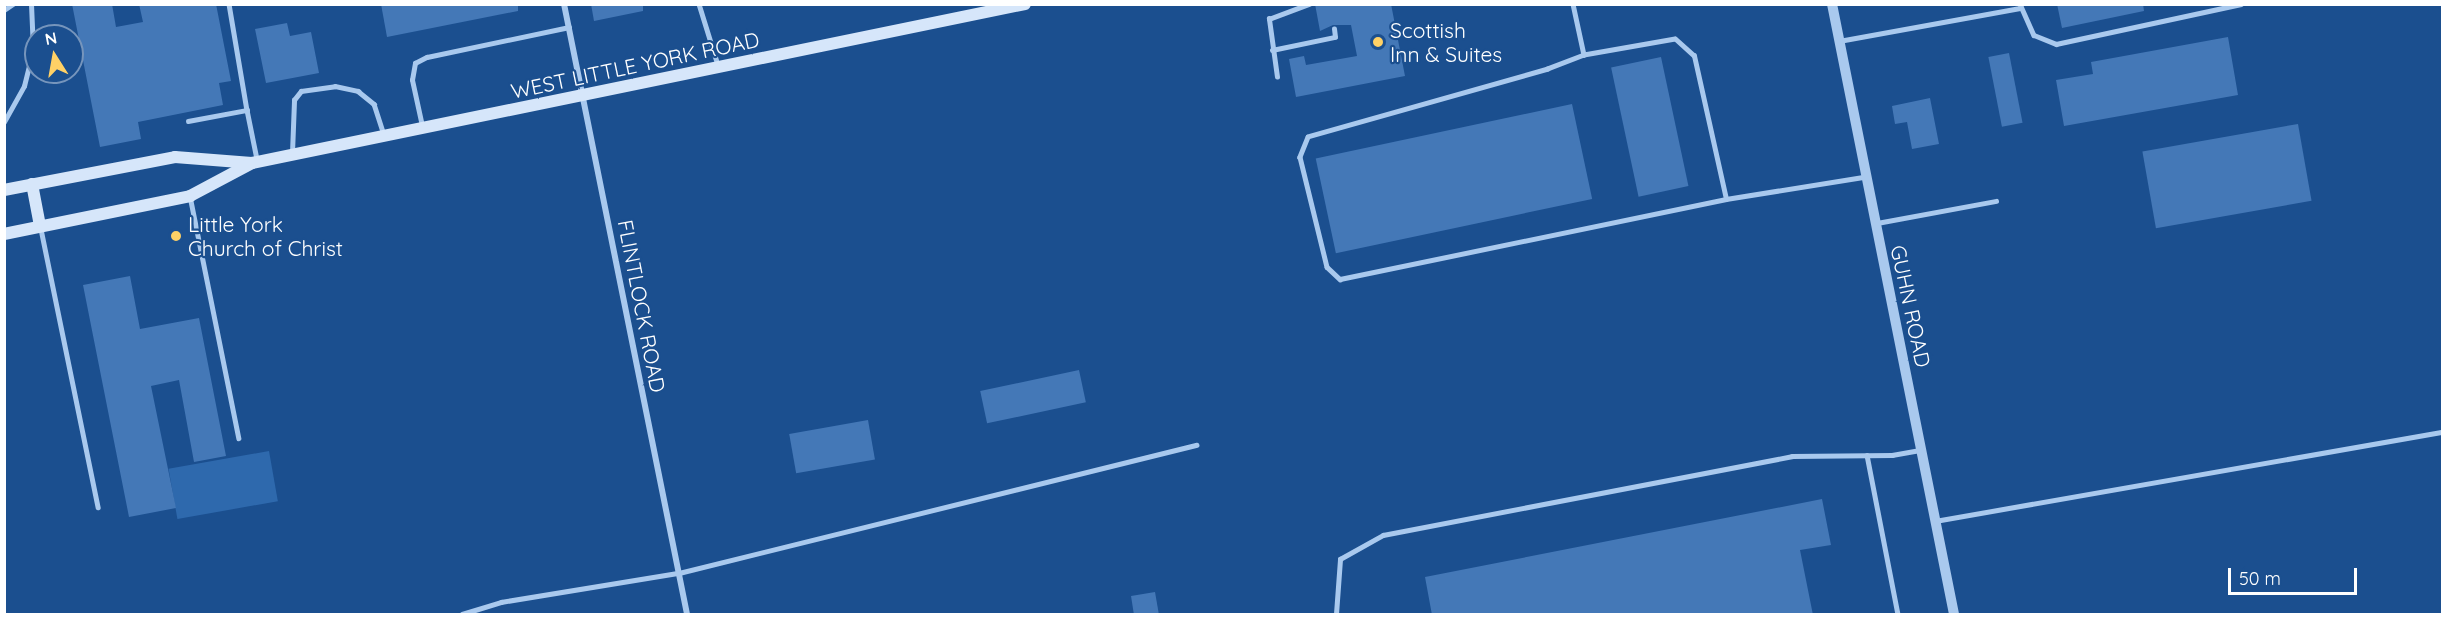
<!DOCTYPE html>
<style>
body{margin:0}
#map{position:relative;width:2447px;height:619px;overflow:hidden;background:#1b4f8f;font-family:Quicksand,sans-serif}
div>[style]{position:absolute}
.green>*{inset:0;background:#2e69ad;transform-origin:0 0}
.building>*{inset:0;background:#4478b7;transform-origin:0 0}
.service>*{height:4.5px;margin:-2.25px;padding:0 2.25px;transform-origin:2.25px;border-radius:2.25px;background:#a9c9ee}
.minor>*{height:6px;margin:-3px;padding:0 3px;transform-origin:3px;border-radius:3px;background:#a9c9ee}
.tertiary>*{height:10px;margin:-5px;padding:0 5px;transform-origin:5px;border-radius:5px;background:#a9c9ee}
.secondary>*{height:12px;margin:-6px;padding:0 6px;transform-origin:6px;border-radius:6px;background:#d6e6fa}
.dots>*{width:16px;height:16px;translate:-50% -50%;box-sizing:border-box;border:3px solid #1b4f8f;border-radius:50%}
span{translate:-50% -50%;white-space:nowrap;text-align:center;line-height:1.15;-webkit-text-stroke:4.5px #1b4f8f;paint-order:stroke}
.poi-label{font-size:21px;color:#fff}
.left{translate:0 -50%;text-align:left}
.street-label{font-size:21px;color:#fff}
.frame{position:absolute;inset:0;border:6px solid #fff;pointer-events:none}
.north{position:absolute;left:24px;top:24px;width:60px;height:60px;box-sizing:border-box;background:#1b4f8f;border:2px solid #7695bc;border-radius:50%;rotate:349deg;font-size:16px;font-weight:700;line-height:24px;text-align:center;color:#fff}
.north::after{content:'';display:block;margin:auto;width:21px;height:27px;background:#ffd166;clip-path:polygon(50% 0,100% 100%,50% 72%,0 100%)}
.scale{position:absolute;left:2228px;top:568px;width:129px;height:27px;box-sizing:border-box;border:3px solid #fff;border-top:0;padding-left:8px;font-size:18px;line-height:21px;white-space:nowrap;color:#fff;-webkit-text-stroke:4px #1b4f8f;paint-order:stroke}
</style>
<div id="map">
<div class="green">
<i style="left:269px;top:451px;width:51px;height:102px;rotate:80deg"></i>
</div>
<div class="building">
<i style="clip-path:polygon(72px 4px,112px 4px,116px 27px,143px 22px,139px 4px,216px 4px,231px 81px,219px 83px,223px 105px,138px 122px,141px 139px,100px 147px)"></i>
<i style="clip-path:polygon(381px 4px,518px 4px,518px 11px,387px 37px)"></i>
<i style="clip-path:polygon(591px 4px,643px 4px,643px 11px,594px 21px)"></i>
<i style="clip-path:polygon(1315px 4px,1391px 4px,1405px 76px,1296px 97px,1289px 59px,1304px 56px,1306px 65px,1357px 56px,1351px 25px,1333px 25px,1320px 31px)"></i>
<i style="clip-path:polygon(2057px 4px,2143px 4px,2144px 11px,2062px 28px)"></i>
<i style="clip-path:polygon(287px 23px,290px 36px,311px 32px,319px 73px,266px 83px,255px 29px)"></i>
<i style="clip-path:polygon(2228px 37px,2238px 95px,2064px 126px,2056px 80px,2093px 74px,2091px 62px)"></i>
<i style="left:2009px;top:53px;width:71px;height:21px;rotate:79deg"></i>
<i style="left:1661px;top:57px;width:132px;height:51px;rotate:78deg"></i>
<i style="clip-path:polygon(1930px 98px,1939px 144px,1912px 149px,1907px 122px,1895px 124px,1892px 106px)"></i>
<i style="left:1572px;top:104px;width:97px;height:262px;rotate:78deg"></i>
<i style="left:2298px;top:124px;width:78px;height:158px;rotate:80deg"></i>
<i style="clip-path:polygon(130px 276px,140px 329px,199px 318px,226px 456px,194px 462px,179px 380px,151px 386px,176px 508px,129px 517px,83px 285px)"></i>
<i style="left:1079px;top:370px;width:33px;height:101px;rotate:78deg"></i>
<i style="left:868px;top:420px;width:40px;height:80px;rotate:80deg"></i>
<i style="clip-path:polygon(1822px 499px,1831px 545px,1800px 550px,1813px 615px,1432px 615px,1425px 577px)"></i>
<i style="clip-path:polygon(1155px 592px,1159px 615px,1134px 615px,1131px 596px)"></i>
</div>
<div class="service">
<i style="left:229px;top:4px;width:108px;rotate:80.4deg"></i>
<i style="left:699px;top:4px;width:64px;rotate:72.7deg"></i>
<i style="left:1573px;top:4px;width:52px;rotate:77.8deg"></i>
<i style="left:2020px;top:4px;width:34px;rotate:66deg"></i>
<i style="left:2034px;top:35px;width:24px;rotate:22deg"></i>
<i style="left:2056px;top:44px;width:189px;rotate:-12.2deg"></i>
<i style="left:4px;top:10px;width:11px;rotate:-34deg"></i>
<i style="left:1839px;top:41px;width:185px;rotate:-10.3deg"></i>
<i style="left:1272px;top:50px;width:64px;rotate:-11.7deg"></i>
<i style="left:1335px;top:37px;width:8px;rotate:-97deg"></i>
<i style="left:1277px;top:77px;width:59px;rotate:-97.9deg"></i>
<i style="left:1269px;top:19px;width:43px;rotate:-20.6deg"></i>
<i style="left:188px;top:121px;width:60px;rotate:-10.6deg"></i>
<i style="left:247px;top:110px;width:50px;rotate:78.5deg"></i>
<i style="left:4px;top:122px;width:41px;rotate:-60.9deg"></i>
<i style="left:24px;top:86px;width:37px;rotate:-76deg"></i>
<i style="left:33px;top:50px;width:46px;rotate:-92.5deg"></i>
<i style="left:422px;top:126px;width:47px;rotate:-102.3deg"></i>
<i style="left:412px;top:80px;width:17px;rotate:-80deg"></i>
<i style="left:415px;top:63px;width:13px;rotate:-27deg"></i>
<i style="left:427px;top:57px;width:145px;rotate:-11.9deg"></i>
<i style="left:292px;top:153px;width:53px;rotate:-87.8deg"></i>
<i style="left:294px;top:100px;width:11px;rotate:-52deg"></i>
<i style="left:301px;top:91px;width:34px;rotate:-8deg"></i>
<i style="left:335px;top:86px;width:24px;rotate:12deg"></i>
<i style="left:358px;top:91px;width:21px;rotate:39deg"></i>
<i style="left:374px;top:104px;width:32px;rotate:72deg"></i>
<i style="left:190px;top:196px;width:247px;rotate:78.6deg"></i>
<i style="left:1726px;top:199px;width:147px;rotate:-102.6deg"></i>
<i style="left:1694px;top:56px;width:25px;rotate:-138deg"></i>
<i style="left:1675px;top:39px;width:92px;rotate:170deg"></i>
<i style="left:1584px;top:55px;width:39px;rotate:159deg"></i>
<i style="left:1548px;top:69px;width:249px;rotate:164.2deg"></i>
<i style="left:1308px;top:137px;width:22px;rotate:112deg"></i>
<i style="left:1300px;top:157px;width:113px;rotate:76.2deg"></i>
<i style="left:1327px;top:267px;width:18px;rotate:43deg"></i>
<i style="left:1340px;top:279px;width:394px;rotate:-11.7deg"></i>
<i style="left:1726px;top:199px;width:140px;rotate:-9.1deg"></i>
<i style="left:1877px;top:223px;width:121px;rotate:-10.5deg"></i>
<i style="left:41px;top:229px;width:284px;rotate:78.4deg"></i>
<i style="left:1867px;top:455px;width:162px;rotate:79deg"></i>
<i style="left:1935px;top:521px;width:515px;rotate:-9.96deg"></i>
<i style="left:462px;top:614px;width:41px;rotate:-17.1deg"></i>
<i style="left:501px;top:602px;width:180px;rotate:-9.3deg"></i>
<i style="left:679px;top:573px;width:533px;rotate:-13.91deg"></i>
<i style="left:1336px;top:614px;width:55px;rotate:-85.8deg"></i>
<i style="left:1340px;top:559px;width:49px;rotate:-29.2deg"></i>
<i style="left:1383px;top:535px;width:417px;rotate:-10.9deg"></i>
<i style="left:1792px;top:456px;width:100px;rotate:-0.6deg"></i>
<i style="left:1892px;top:455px;width:28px;rotate:-10deg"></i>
</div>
<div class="minor">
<i style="left:564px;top:4px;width:622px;rotate:78.6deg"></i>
</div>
<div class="tertiary">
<i style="left:1832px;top:4px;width:622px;rotate:78.69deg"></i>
</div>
<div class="secondary">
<i style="left:32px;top:184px;width:43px;rotate:79.2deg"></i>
<i style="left:4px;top:190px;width:174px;rotate:-10.9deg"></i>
<i style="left:175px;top:157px;width:77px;rotate:4.5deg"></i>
<i style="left:252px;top:163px;width:789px;rotate:-11.62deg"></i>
<i style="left:4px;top:234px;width:190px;rotate:-11.5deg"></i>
<i style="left:190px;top:196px;width:70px;rotate:-28deg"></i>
</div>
<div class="dots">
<i style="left:1378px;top:42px;background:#ffd166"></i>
<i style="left:176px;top:236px;background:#ffd166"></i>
</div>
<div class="poi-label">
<span class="left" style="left:1390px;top:42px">Scottish<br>Inn &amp; Suites</span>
<span class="left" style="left:188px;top:236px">Little York<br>Church of Christ</span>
</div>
<div class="street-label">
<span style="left:635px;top:65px;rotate:-12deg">WEST LITTLE YORK ROAD</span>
<span style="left:642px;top:306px;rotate:79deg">FLINTLOCK ROAD</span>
<span style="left:1911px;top:306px;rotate:78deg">GUHN ROAD</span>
</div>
<div class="frame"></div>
<div class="north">N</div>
<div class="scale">50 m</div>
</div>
